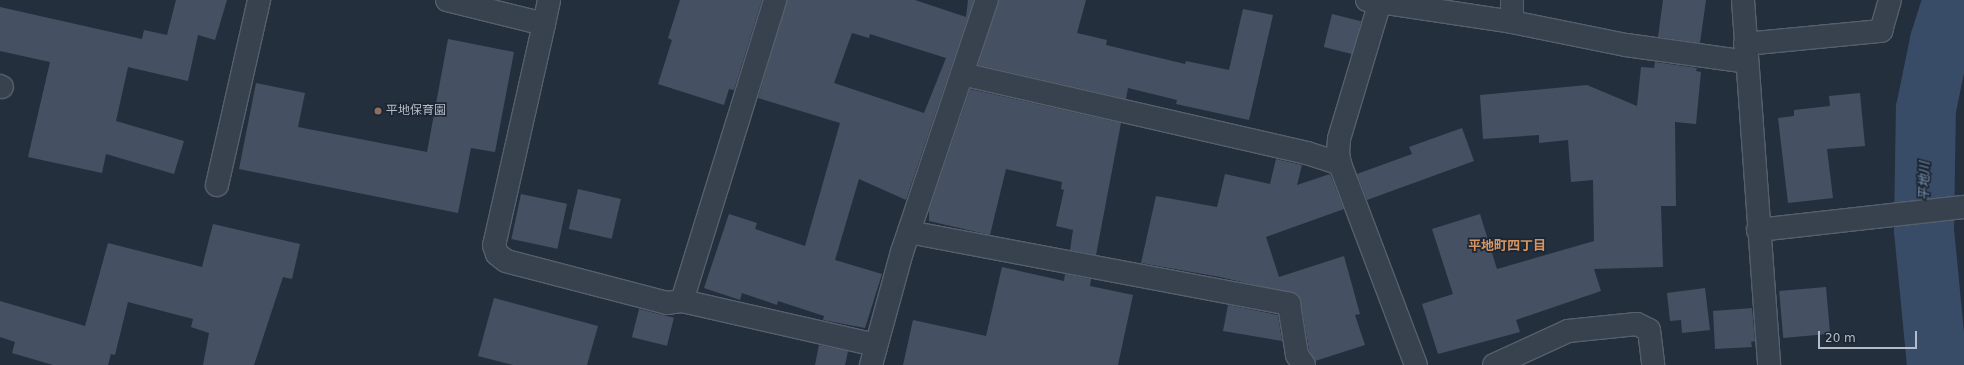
<!DOCTYPE html>
<meta charset="utf-8">
<style>
body{margin:0}
#map{position:relative;width:1964px;height:365px;overflow:hidden;background:#242f3e;font-family:"DejaVu Sans","Noto Sans JP",sans-serif}
div>[style]{position:absolute}
.river>*{height:60px;margin:-30px;padding:0 30px;transform-origin:30px;border-radius:30px;background:#394c67}
.building>*{inset:0;background:#455162;transform-origin:0 0}
.roads{filter:drop-shadow(1px 0 #565f6c) drop-shadow(-1px 0 #565f6c) drop-shadow(0 1px #565f6c) drop-shadow(0 -1px #565f6c)}
.minor>*{height:22px;margin:-11px;padding:0 11px;transform-origin:11px;border-radius:11px;background:#38414e}
.dots>*{width:11px;height:11px;translate:-50% -50%;box-sizing:border-box;border:2px solid #1d2633;border-radius:50%}
span{translate:-50% -50%;white-space:nowrap;text-align:center;line-height:1.15;-webkit-text-stroke:3.5px #1d2633;paint-order:stroke}
.poi-label{font-size:12px;color:#b4bcc9}
.left{translate:0 -50%;text-align:left}
.water-label{font-size:13px;color:#7c92b1;font-style:italic}
.neighbourhood-label{font-size:13px;color:#d59563;font-weight:700}
.scale{position:absolute;left:1818px;top:331px;width:99px;height:18px;box-sizing:border-box;border:2px solid #b4bcc9;border-top:0;padding-left:5px;font-size:12px;line-height:14px;white-space:nowrap;color:#b4bcc9;-webkit-text-stroke:3px #1d2633;paint-order:stroke}
</style>
<div id="map">
<div class="river">
<i style="left:1937px;top:365px;width:136px;rotate:-95.5deg"></i>
<i style="left:1924px;top:230px;width:121px;rotate:-89.1deg"></i>
<i style="left:1926px;top:109px;width:69px;rotate:-78.4deg"></i>
<i style="left:1940px;top:41px;width:43px;rotate:-72.4deg"></i>
</div>
<div class="building">
<i style="clip-path:polygon(176px 0,227px 0,215px 40px,198px 35px,188px 81px,128px 67px,116px 121px,184px 141px,174px 174px,106px 154px,102px 173px,28px 157px,50px 62px,0 51px,0 7px,142px 39px,144px 30px,167px 35px)"></i>
<i style="clip-path:polygon(680px 0,762px 0,734px 90px,729px 89px,724px 105px,658px 84px,672px 40px,668px 38px)"></i>
<i style="clip-path:polygon(evenodd,787px 0,915px 0,966px 17px,968px 0,974px 0,906px 200px,859px 179px,835px 260px,882px 274px,865px 328px,823px 320px,824px 316px,778px 301px,777px 305px,742px 293px,740px 300px,704px 288px,729px 214px,757px 223px,755px 229px,805px 246px,840px 123px,758px 98px,787px 0,852px 33px,869px 38px,870px 34px,946px 58px,924px 113px,834px 83px,852px 33px)"></i>
<i style="clip-path:polygon(999px 0,1086px 0,1077px 33px,1107px 40px,1106px 45px,1185px 64px,1186px 61px,1229px 70px,1243px 9px,1273px 15px,1249px 120px,1176px 104px,1177px 100px,1128px 88px,1126px 99px,978px 65px)"></i>
<i style="clip-path:polygon(1663px 0,1706px 0,1700px 43px,1658px 37px)"></i>
<i style="left:1332px;top:14px;width:30px;height:34px;rotate:14deg"></i>
<i style="clip-path:polygon(448px 39px,514px 52px,495px 152px,471px 148px,458px 213px,239px 169px,256px 83px,305px 93px,298px 127px,427px 152px)"></i>
<i style="clip-path:polygon(1655px 62px,1697px 68px,1696px 71px,1701px 72px,1696px 124px,1675px 122px,1676px 206px,1661px 206px,1663px 267px,1594px 269px,1601px 291px,1516px 320px,1520px 332px,1438px 354px,1422px 304px,1453px 294px,1432px 229px,1480px 214px,1497px 269px,1594px 241px,1593px 180px,1571px 182px,1568px 140px,1539px 143px,1539px 135px,1483px 139px,1480px 95px,1587px 85px,1637px 106px,1641px 67px,1654px 68px)"></i>
<i style="clip-path:polygon(970px 89px,1121px 123px,1096px 255px,1070px 250px,1073px 230px,1056px 226px,1064px 190px,1061px 189px,1062px 182px,1006px 169px,990px 235px,929px 221px,929px 210px)"></i>
<i style="clip-path:polygon(1860px 93px,1865px 146px,1827px 149px,1833px 198px,1788px 203px,1778px 118px,1794px 116px,1794px 110px,1830px 106px,1829px 96px)"></i>
<i style="clip-path:polygon(1462px 128px,1474px 161px,1367px 200px,1357px 174px,1412px 154px,1409px 147px)"></i>
<i style="clip-path:polygon(1276px 159px,1302px 165px,1297px 185px,1330px 174px,1344px 209px,1266px 237px,1279px 277px,1344px 256px,1360px 314px,1355px 315px,1365px 345px,1315px 361px,1309px 350px,1301px 302px,1298px 295px,1220px 277px,1141px 263px,1156px 196px,1217px 207px,1225px 174px,1270px 184px)"></i>
<i style="left:578px;top:189px;width:44px;height:41px;rotate:13deg"></i>
<i style="left:521px;top:194px;width:47px;height:46px;rotate:12deg"></i>
<i style="clip-path:polygon(213px 224px,300px 244px,292px 279px,283px 277px,254px 365px,203px 365px,209px 333px,191px 327px,193px 319px,128px 302px,115px 355px,111px 354px,108px 365px,53px 365px,12px 353px,15px 342px,0 337px,0 301px,85px 326px,108px 243px,202px 267px)"></i>
<i style="clip-path:polygon(1002px 267px,1064px 281px,1065px 274px,1091px 279px,1090px 286px,1133px 295px,1118px 365px,903px 365px,913px 320px,986px 336px)"></i>
<i style="left:1826px;top:287px;width:47px;height:47px;rotate:85deg"></i>
<i style="clip-path:polygon(1705px 288px,1710px 330px,1682px 333px,1681px 320px,1670px 321px,1667px 293px)"></i>
<i style="clip-path:polygon(494px 298px,598px 326px,587px 365px,513px 365px,478px 356px)"></i>
<i style="clip-path:polygon(1228px 305px,1278px 315px,1282px 341px,1223px 331px)"></i>
<i style="clip-path:polygon(1752px 308px,1755px 341px,1751px 342px,1752px 347px,1715px 349px,1713px 311px)"></i>
<i style="left:639px;top:309px;width:36px;height:29px;rotate:14deg"></i>
<i style="clip-path:polygon(819px 345px,848px 351px,845px 365px,815px 365px)"></i>
</div>
<div class="roads">
<div class="minor">
<i style="left:447px;top:0;width:100px;rotate:13.9deg"></i>
<i style="left:544px;top:24px;width:227px;rotate:102.7deg"></i>
<i style="left:494px;top:245px;width:9px;rotate:72deg"></i>
<i style="left:497px;top:254px;width:11px;rotate:38deg"></i>
<i style="left:506px;top:261px;width:166px;rotate:14.6deg"></i>
<i style="left:667px;top:303px;width:15px;rotate:-8deg"></i>
<i style="left:682px;top:301px;width:199px;rotate:12.8deg"></i>
<i style="left:1367px;top:0;width:147px;rotate:8.6deg"></i>
<i style="left:1512px;top:22px;width:116px;rotate:11.4deg"></i>
<i style="left:1626px;top:45px;width:122px;rotate:8deg"></i>
<i style="left:1743px;top:0;width:366px;rotate:85.9deg"></i>
<i style="left:1380px;top:2px;width:143px;rotate:106.7deg"></i>
<i style="left:1339px;top:139px;width:13px;rotate:94deg"></i>
<i style="left:1338px;top:152px;width:12px;rotate:81deg"></i>
<i style="left:1340px;top:164px;width:215px;rotate:69.3deg"></i>
<i style="left:1512px;top:22px;width:22px;rotate:-90deg"></i>
<i style="left:544px;top:24px;width:25px;rotate:-78deg"></i>
<i style="left:1745px;top:44px;width:137px;rotate:-5.5deg"></i>
<i style="left:1881px;top:31px;width:32px;rotate:-74deg"></i>
<i style="left:962px;top:74px;width:354px;rotate:12.9deg"></i>
<i style="left:1307px;top:153px;width:35px;rotate:18deg"></i>
<i style="left:0;top:86px;width:2px;rotate:27deg"></i>
<i style="left:217px;top:185px;width:190px;rotate:-77.2deg"></i>
<i style="left:1758px;top:230px;width:207px;rotate:-6.4deg"></i>
<i style="left:909px;top:232px;width:387px;rotate:10.7deg"></i>
<i style="left:1289px;top:304px;width:52px;rotate:81.1deg"></i>
<i style="left:1297px;top:355px;width:12px;rotate:55deg"></i>
<i style="left:682px;top:301px;width:315px;rotate:-72.8deg"></i>
<i style="left:871px;top:365px;width:117px;rotate:-74.7deg"></i>
<i style="left:902px;top:252px;width:266px;rotate:-71.4deg"></i>
<i style="left:1494px;top:365px;width:81px;rotate:-24.7deg"></i>
<i style="left:1568px;top:331px;width:69px;rotate:-5.8deg"></i>
<i style="left:1637px;top:324px;width:13px;rotate:27deg"></i>
<i style="left:1649px;top:330px;width:35px;rotate:83deg"></i>
</div>
</div>
<div class="dots">
<i style="left:378px;top:111px;background:#8d6e63"></i>
</div>
<div class="poi-label">
<span class="left" style="left:386px;top:111px">平地保育園</span>
</div>
<div class="water-label">
<span style="left:1925px;top:181px;rotate:-89deg">平地川</span>
</div>
<div class="neighbourhood-label">
<span style="left:1507px;top:246px">平地町四丁目</span>
</div>
<div class="scale">20 m</div>
</div>
